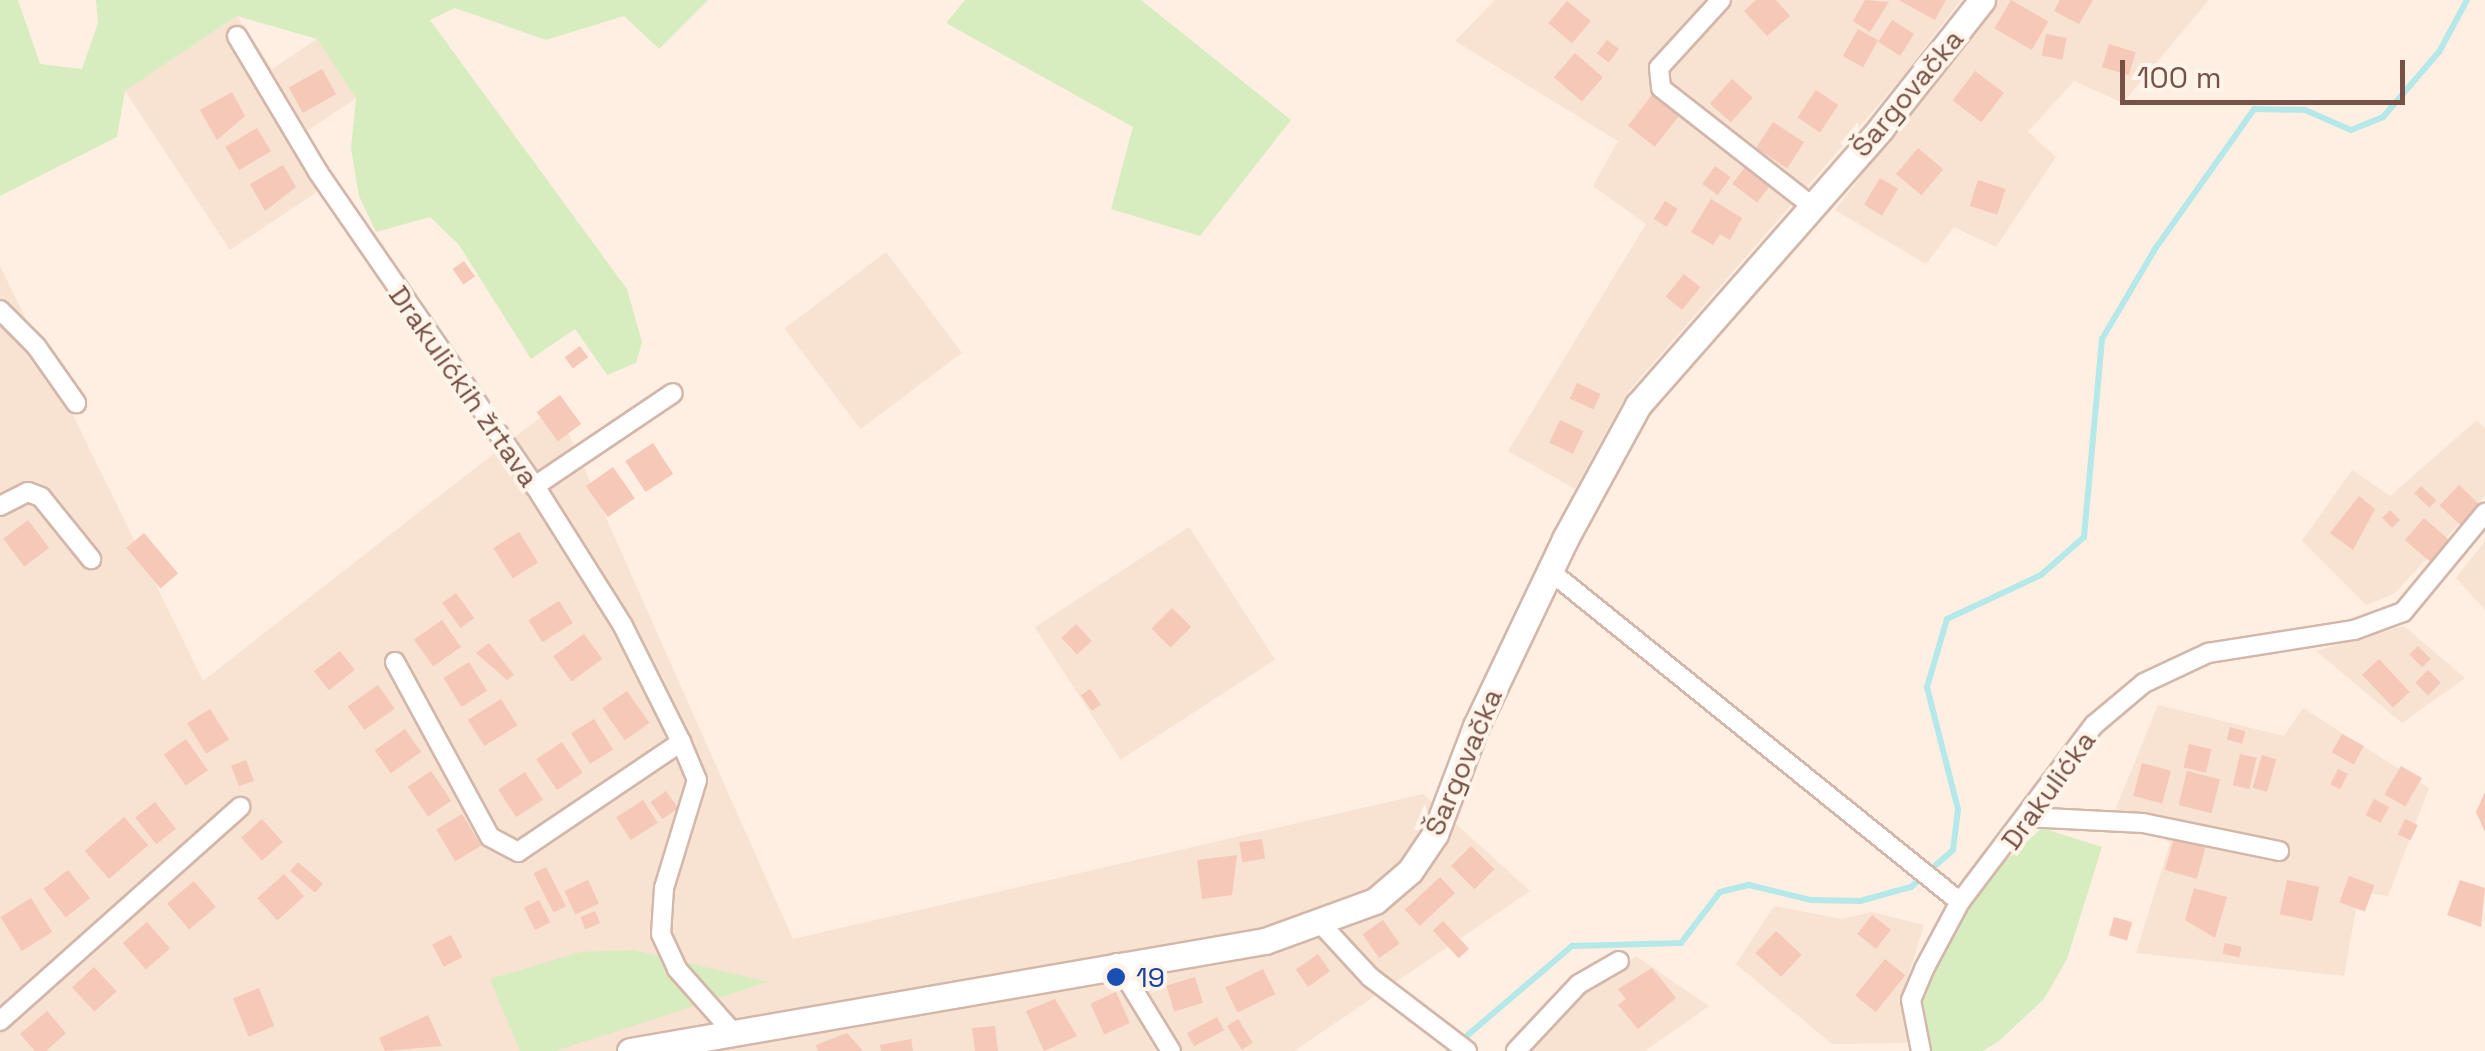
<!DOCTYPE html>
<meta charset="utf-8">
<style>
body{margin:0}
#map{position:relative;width:2485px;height:1051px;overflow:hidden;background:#feefe2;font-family:"Space Grotesk",sans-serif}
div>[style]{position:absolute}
.residential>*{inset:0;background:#f8e2d2;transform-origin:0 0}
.green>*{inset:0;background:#d7ecbf}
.stream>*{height:6px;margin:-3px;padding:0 3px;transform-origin:3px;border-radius:3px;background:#b5e8e8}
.building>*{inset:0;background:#f5c8b7;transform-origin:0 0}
.roads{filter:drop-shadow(2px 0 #d2b7aa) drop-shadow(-2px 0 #d2b7aa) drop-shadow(0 2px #d2b7aa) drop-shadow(0 -2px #d2b7aa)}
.street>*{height:18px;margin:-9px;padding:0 9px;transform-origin:9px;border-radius:9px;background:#fff}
.secondary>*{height:25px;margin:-12.5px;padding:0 12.5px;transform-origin:12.5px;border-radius:12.5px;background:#fff}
.dots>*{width:28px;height:28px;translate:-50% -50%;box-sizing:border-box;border:5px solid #fff4e9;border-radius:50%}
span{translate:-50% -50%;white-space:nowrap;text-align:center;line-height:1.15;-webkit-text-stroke:8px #fff4e9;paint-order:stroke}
.street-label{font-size:28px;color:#775146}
.transit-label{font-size:28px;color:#164399}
.left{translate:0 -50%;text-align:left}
.scale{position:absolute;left:2120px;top:60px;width:285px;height:45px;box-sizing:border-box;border:5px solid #775146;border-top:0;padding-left:12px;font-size:30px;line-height:35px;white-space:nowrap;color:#775146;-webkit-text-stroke:8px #fff4e9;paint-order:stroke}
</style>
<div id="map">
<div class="residential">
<i style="clip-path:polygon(1495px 0,1961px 0,1900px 80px,1628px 392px,1575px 489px,1508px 451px,1646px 224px,1593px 186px,1618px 141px,1455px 41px)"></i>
<i style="clip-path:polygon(1996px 0,2209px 0,2123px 103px,2074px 81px,2028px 132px,2056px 157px,1996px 247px,1954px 227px,1926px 264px,1835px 210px)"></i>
<i style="clip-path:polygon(237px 16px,272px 69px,317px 39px,356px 98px,301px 135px,332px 182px,230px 250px,125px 91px)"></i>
<i style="left:886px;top:252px;width:126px;height:127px;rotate:53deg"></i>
<i style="clip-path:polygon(0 266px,203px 681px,556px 405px,793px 939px,1423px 794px,1530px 891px,1294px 1051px,0 1051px)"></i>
<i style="clip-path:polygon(2477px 420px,2485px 428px,2485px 496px,2394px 594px,2366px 605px,2302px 541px,2352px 470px,2390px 496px)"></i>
<i style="left:1189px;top:527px;width:158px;height:184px;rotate:57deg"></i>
<i style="clip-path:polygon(2485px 541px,2485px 610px,2456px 578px)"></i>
<i style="clip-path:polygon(2404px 626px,2465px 678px,2402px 723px,2316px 651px)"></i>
<i style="clip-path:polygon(2158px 705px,2284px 736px,2303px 708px,2429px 788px,2388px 896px,2359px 892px,2344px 976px,2136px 953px,2170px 843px,2116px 808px)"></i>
<i style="clip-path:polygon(1774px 906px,1842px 919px,1871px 912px,1924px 925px,1907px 980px,1907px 1043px,1832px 1044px,1736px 964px)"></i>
<i style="clip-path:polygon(1636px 956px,1709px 1006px,1645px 1051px,1503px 1051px)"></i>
</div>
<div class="green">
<i style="clip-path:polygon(0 0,18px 0,40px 64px,82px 69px,98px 23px,96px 0,708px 0,659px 49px,624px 16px,546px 40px,455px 8px,430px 20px,627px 289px,642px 342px,636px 363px,607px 375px,575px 329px,531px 359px,459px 245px,430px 217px,376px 232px,359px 196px,351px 148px,356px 98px,317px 39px,237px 16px,125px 91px,117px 137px,0 196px)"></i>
<i style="clip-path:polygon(965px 0,1141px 0,1291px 120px,1200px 236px,1111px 209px,1133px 127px,946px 23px)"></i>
<i style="clip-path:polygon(2042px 828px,2102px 847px,2067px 959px,2044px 999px,1998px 1042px,1982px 1051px,1921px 1051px,1915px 1036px,1924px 969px,2002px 864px)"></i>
<i style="clip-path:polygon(633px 950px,768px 982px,555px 1051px,520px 1051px,490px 979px,581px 952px)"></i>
</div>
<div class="stream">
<i style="left:1449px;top:1051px;width:162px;rotate:-40.5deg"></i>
<i style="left:1572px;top:946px;width:109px;rotate:-1.6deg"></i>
<i style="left:1681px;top:943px;width:64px;rotate:-52.6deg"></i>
<i style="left:1720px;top:892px;width:30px;rotate:-14deg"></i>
<i style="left:1749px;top:885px;width:64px;rotate:13.6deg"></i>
<i style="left:1811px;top:900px;width:49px;rotate:1.2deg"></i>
<i style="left:1860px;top:901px;width:53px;rotate:-15.4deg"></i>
<i style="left:1911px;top:887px;width:56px;rotate:-41.4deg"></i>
<i style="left:1953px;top:850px;width:41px;rotate:-83deg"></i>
<i style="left:1958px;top:809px;width:126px;rotate:-104.3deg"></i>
<i style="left:1927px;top:687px;width:71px;rotate:-73.6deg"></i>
<i style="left:1947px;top:619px;width:104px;rotate:-25.1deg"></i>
<i style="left:2041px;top:575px;width:57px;rotate:-41.5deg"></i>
<i style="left:2084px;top:537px;width:199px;rotate:-84.8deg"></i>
<i style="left:2102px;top:339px;width:104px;rotate:-59.5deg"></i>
<i style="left:2155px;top:249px;width:171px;rotate:-54.7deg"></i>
<i style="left:2254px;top:109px;width:51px;rotate:1.1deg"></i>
<i style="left:2305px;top:110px;width:50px;rotate:23.5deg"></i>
<i style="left:2351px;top:130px;width:35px;rotate:-22deg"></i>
<i style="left:2383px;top:117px;width:86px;rotate:-49.3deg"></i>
<i style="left:2439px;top:52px;width:59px;rotate:-61.7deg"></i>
</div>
<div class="building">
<i style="clip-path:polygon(1756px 0,1776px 0,1790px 16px,1767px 36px,1744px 11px)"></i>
<i style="clip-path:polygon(1865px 0,1889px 2px,1870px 32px,1853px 21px)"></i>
<i style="clip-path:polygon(1899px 0,1946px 0,1935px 20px)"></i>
<i style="left:2011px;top:0;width:43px;height:33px;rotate:30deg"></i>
<i style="clip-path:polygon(2060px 0,2093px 0,2079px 24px,2054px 11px)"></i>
<i style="left:1567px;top:1px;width:31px;height:29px;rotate:40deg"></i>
<i style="left:1892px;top:20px;width:26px;height:26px;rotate:32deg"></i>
<i style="left:1858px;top:29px;width:23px;height:31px;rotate:29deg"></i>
<i style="left:2046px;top:34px;width:21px;height:22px;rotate:11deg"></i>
<i style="left:1607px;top:40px;width:15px;height:17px;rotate:37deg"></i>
<i style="left:2109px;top:44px;width:28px;height:24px;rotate:17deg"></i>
<i style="left:1575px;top:53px;width:37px;height:32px;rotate:41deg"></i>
<i style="left:322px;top:69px;width:29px;height:38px;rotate:61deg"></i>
<i style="left:1975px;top:71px;width:36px;height:37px;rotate:37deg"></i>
<i style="left:1732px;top:79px;width:28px;height:33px;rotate:42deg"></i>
<i style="left:1816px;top:90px;width:27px;height:33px;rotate:34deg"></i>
<i style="clip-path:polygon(232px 92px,245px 116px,217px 140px,200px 110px)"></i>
<i style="left:1652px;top:95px;width:34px;height:39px;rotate:38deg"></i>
<i style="left:1773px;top:122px;width:37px;height:31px;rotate:33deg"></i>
<i style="left:257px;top:128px;width:27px;height:37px;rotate:59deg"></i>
<i style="left:1918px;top:148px;width:33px;height:34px;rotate:40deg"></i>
<i style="left:1748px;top:163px;width:31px;height:26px;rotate:37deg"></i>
<i style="clip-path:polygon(283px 165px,296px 187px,265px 211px,250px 184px)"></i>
<i style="left:1715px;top:166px;width:19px;height:22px;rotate:35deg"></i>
<i style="left:1880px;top:178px;width:21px;height:31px;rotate:31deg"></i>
<i style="left:1978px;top:180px;width:29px;height:27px;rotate:18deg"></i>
<i style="clip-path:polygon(1711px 199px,1742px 218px,1730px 240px,1720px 234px,1713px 245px,1691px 232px)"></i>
<i style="left:1665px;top:201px;width:15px;height:21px;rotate:32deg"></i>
<i style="left:464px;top:261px;width:19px;height:14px;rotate:55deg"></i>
<i style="left:1684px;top:274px;width:21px;height:29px;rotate:39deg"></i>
<i style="left:580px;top:346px;width:14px;height:19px;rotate:54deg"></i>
<i style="left:1577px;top:383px;width:26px;height:17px;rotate:25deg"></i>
<i style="left:560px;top:395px;width:36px;height:29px;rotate:54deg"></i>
<i style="left:1560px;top:420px;width:26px;height:25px;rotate:25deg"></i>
<i style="left:653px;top:443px;width:37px;height:33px;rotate:57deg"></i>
<i style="left:613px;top:467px;width:38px;height:33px;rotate:55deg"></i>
<i style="left:2459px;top:485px;width:30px;height:28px;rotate:44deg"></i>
<i style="left:2421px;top:486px;width:21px;height:10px;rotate:43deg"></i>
<i style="clip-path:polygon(2359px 496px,2375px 509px,2353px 550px,2330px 533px)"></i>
<i style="left:2390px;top:510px;width:14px;height:11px;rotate:45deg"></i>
<i style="left:2424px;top:518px;width:33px;height:29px;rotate:41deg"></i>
<i style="left:28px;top:520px;width:35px;height:31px;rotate:53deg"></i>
<i style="left:519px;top:532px;width:36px;height:30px;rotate:58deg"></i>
<i style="left:144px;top:533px;width:53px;height:23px;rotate:50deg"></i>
<i style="left:456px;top:593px;width:31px;height:17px;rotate:54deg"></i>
<i style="left:559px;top:601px;width:26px;height:36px;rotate:58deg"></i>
<i style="left:1172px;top:608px;width:27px;height:29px;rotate:45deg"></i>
<i style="left:442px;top:620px;width:33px;height:34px;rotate:55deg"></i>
<i style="left:1076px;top:624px;width:23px;height:20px;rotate:47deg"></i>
<i style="left:584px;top:634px;width:31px;height:38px;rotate:54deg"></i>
<i style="clip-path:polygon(489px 643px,514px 675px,507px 680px,476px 653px)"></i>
<i style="left:2418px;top:646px;width:18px;height:12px;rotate:45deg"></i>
<i style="left:340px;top:651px;width:24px;height:33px;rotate:52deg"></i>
<i style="left:2379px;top:659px;width:45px;height:23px;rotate:47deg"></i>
<i style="left:469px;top:662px;width:34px;height:30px;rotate:58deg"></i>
<i style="left:2428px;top:670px;width:18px;height:18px;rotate:45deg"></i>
<i style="left:378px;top:685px;width:29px;height:37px;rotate:55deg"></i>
<i style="left:1090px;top:689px;width:19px;height:11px;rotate:55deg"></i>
<i style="left:627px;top:691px;width:39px;height:30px;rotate:55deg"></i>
<i style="left:501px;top:699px;width:31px;height:39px;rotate:58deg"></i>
<i style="left:210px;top:709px;width:36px;height:27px;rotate:58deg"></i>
<i style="left:594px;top:719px;width:36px;height:27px;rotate:58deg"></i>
<i style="left:2230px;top:727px;width:16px;height:13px;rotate:15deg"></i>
<i style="left:405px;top:729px;width:28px;height:37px;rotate:55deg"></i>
<i style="left:2342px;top:734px;width:25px;height:21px;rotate:29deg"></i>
<i style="left:186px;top:739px;width:38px;height:27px;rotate:55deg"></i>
<i style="left:562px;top:742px;width:37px;height:31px;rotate:56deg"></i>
<i style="left:2189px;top:744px;width:23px;height:24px;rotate:13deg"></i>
<i style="left:2240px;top:754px;width:17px;height:32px;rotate:13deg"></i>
<i style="left:2262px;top:755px;width:15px;height:34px;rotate:16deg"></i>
<i style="left:246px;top:760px;width:22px;height:16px;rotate:69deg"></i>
<i style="left:2142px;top:763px;width:30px;height:34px;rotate:15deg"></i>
<i style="left:2401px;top:766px;width:24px;height:33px;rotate:30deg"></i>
<i style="left:2338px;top:769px;width:11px;height:17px;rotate:27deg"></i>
<i style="left:431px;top:771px;width:36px;height:28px;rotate:56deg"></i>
<i style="left:2187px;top:771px;width:34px;height:35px;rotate:14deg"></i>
<i style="left:525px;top:772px;width:33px;height:32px;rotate:57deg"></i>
<i style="left:666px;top:791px;width:21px;height:19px;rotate:55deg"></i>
<i style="clip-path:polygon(2485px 792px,2485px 832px,2476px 812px)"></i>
<i style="left:2374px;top:799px;width:17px;height:18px;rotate:28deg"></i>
<i style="left:643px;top:800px;width:27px;height:32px;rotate:57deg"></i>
<i style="left:155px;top:802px;width:34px;height:25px;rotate:52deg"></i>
<i style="left:462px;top:814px;width:37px;height:30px;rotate:59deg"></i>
<i style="left:124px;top:817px;width:37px;height:52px;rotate:49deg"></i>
<i style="left:262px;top:819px;width:31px;height:28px;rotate:48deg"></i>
<i style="left:2405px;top:819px;width:14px;height:17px;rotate:25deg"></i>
<i style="left:2174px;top:838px;width:33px;height:33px;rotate:16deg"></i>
<i style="left:1262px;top:839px;width:20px;height:23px;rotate:81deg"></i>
<i style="left:1471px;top:846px;width:33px;height:28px;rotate:45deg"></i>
<i style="clip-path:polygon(1237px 855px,1232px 895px,1202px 899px,1197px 860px)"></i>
<i style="left:298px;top:862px;width:33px;height:12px;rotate:41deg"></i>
<i style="left:546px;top:867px;width:44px;height:14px;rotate:63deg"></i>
<i style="left:68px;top:870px;width:36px;height:31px;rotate:52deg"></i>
<i style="left:284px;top:874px;width:30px;height:36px;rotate:48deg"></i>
<i style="left:2349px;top:876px;width:27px;height:28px;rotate:20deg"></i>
<i style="left:1440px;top:877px;width:22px;height:48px;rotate:47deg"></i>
<i style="left:588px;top:880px;width:26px;height:26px;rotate:65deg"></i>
<i style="left:2287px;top:880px;width:33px;height:35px;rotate:12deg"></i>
<i style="clip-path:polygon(2460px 880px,2485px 888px,2481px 927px,2447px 915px)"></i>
<i style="left:194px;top:881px;width:34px;height:35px;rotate:50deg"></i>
<i style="clip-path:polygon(2194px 888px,2227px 897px,2215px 938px,2185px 920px)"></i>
<i style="left:31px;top:898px;width:40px;height:36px;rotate:58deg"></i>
<i style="left:539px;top:900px;width:25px;height:17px;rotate:63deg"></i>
<i style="left:595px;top:911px;width:13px;height:16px;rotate:67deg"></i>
<i style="left:1872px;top:915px;width:24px;height:24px;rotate:38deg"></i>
<i style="left:2114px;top:917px;width:19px;height:19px;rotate:16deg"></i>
<i style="left:1383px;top:920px;width:29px;height:25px;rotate:55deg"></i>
<i style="left:1443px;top:921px;width:38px;height:14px;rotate:47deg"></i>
<i style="left:147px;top:922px;width:35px;height:32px;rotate:49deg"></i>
<i style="left:1776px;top:931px;width:35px;height:30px;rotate:43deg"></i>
<i style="left:451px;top:935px;width:25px;height:21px;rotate:63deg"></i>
<i style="left:2225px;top:943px;width:17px;height:11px;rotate:13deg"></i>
<i style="left:1318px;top:954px;width:21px;height:27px;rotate:55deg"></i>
<i style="left:1885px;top:959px;width:26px;height:47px;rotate:39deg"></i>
<i style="left:94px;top:967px;width:33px;height:30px;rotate:47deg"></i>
<i style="clip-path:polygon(1652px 968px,1676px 998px,1638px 1029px,1618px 1005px,1626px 999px,1618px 989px)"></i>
<i style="left:1263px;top:969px;width:28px;height:42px;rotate:64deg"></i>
<i style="left:1195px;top:977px;width:27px;height:30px;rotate:73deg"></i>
<i style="left:259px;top:988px;width:41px;height:28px;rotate:68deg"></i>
<i style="left:1116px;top:992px;width:34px;height:28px;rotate:66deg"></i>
<i style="clip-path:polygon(1055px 999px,1077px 1036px,1044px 1051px,1026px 1011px)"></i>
<i style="clip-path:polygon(47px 1011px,66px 1033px,46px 1051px,35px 1051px,20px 1034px)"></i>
<i style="clip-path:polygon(428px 1015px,442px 1046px,385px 1051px,379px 1038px)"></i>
<i style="left:1217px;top:1017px;width:15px;height:34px;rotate:62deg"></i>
<i style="left:1238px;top:1019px;width:28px;height:13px;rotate:58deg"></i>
<i style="clip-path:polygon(995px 1026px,998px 1051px,975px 1051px,972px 1028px)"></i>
<i style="clip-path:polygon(847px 1033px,863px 1051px,818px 1051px,816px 1045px)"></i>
<i style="clip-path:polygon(911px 1039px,913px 1051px,881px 1051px,880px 1045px)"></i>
</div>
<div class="roads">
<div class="street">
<i style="left:1721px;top:0;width:92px;rotate:132.4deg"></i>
<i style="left:1659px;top:68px;width:20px;rotate:84deg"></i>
<i style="left:1661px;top:88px;width:190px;rotate:38deg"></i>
<i style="left:237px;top:36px;width:158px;rotate:59.2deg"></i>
<i style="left:318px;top:172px;width:382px;rotate:55.4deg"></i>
<i style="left:535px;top:486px;width:165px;rotate:57.8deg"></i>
<i style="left:623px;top:626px;width:130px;rotate:63.4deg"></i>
<i style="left:681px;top:742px;width:41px;rotate:67.2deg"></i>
<i style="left:697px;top:780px;width:113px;rotate:107deg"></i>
<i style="left:664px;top:888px;width:46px;rotate:93.7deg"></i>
<i style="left:661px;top:934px;width:38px;rotate:65deg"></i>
<i style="left:677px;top:969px;width:80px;rotate:48.5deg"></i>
<i style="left:0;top:310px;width:51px;rotate:45deg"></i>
<i style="left:36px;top:346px;width:70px;rotate:54.9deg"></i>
<i style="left:535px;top:486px;width:166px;rotate:-34deg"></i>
<i style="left:0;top:506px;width:31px;rotate:-27deg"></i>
<i style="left:28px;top:492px;width:14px;rotate:21deg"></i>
<i style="left:41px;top:497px;width:80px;rotate:51.1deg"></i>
<i style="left:1550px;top:571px;width:527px;rotate:38.91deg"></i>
<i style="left:395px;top:662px;width:199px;rotate:61.5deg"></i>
<i style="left:490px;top:837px;width:32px;rotate:28deg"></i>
<i style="left:518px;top:852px;width:197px;rotate:-34deg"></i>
<i style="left:2026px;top:817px;width:117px;rotate:2.9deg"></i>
<i style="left:2143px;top:823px;width:139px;rotate:11.6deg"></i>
<i style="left:1321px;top:924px;width:72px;rotate:47.2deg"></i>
<i style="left:1370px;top:977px;width:122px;rotate:37.3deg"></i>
<i style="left:1117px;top:963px;width:103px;rotate:58.5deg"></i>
<i style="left:0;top:1021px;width:322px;rotate:-41.7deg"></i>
<i style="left:1516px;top:1051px;width:92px;rotate:-46.8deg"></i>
<i style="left:1579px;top:984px;width:46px;rotate:-29.9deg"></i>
<i style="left:1921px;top:1051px;width:52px;rotate:-101.1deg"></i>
<i style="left:1911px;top:1000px;width:34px;rotate:-67deg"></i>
<i style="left:1924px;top:969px;width:76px;rotate:-61.8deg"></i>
<i style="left:1960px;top:902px;width:222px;rotate:-52.9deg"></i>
<i style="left:2094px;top:725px;width:65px;rotate:-40deg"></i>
<i style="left:2144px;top:683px;width:71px;rotate:-25.1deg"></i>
<i style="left:2208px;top:653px;width:148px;rotate:-9deg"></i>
<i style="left:2354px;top:630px;width:52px;rotate:-20.2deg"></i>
<i style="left:2403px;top:612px;width:129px;rotate:-50.4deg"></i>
</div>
<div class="secondary">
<i style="left:630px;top:1051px;width:644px;rotate:-9.83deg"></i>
<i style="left:1265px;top:941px;width:117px;rotate:-20deg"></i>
<i style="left:1375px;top:901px;width:46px;rotate:-40.6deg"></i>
<i style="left:1410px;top:871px;width:45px;rotate:-56deg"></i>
<i style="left:1435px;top:834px;width:116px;rotate:-69.2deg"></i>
<i style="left:1476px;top:726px;width:207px;rotate:-64.5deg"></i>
<i style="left:1565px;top:539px;width:153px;rotate:-61.4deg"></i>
<i style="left:1638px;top:405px;width:368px;rotate:-48.7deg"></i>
<i style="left:1881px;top:128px;width:163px;rotate:-51.7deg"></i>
</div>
</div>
<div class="dots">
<i style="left:1116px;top:977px;background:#1a4fb4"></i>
</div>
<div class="street-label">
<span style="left:1907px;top:93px;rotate:-50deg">Šargovačka</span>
<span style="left:464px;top:386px;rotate:55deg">Drakulićkih žrtava</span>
<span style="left:1463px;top:762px;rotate:-67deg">Šargovačka</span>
<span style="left:2048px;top:790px;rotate:-54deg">Drakulićka</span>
</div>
<div class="transit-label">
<span class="left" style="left:1136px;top:977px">19</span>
</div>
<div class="scale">100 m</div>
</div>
